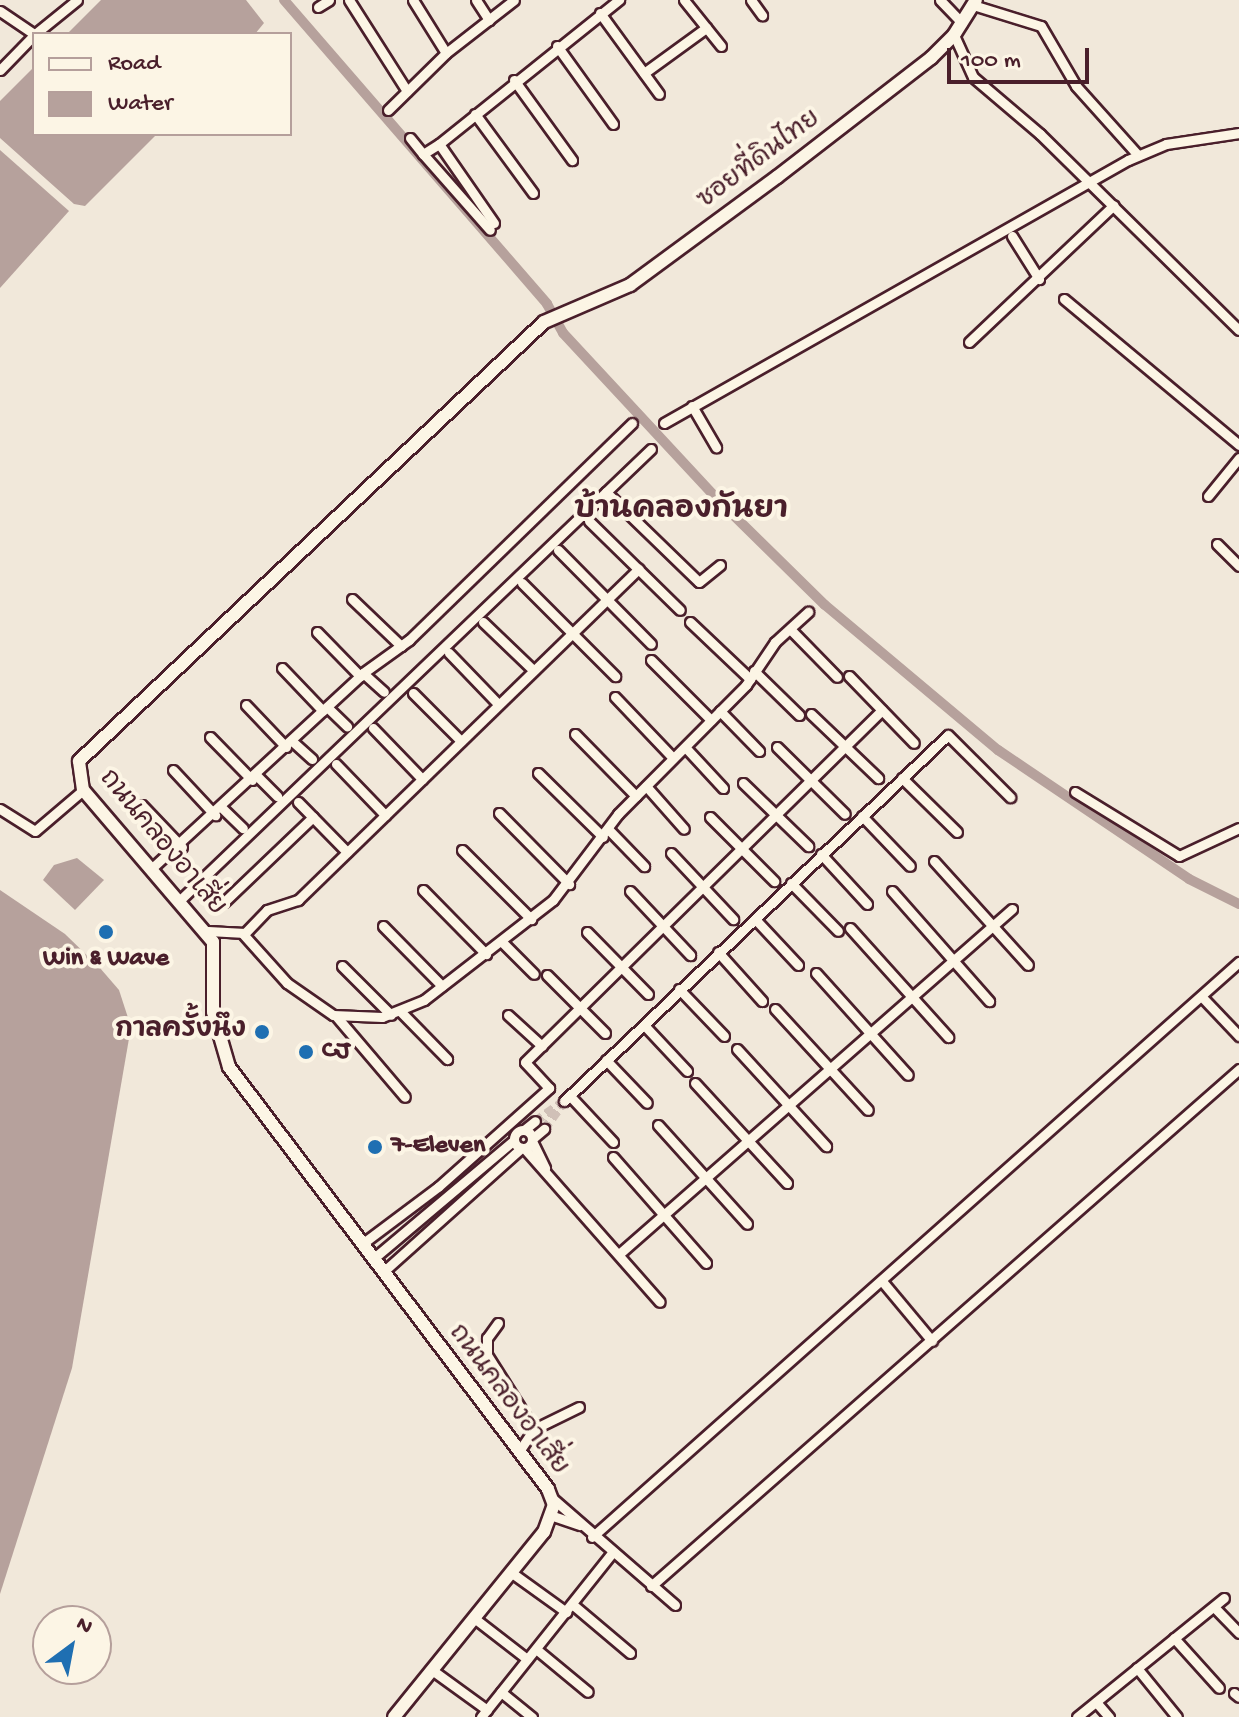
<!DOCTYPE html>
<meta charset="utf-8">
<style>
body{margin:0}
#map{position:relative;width:1239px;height:1717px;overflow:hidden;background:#f1e8da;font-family:"Gochi Hand","Playpen Sans Thai",sans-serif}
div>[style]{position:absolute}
.water>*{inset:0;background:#b6a19c}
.canal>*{height:10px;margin:-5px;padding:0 5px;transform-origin:5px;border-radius:5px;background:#b6a19c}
.street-tunnel>*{height:9px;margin-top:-4.5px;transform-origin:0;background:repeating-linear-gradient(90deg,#d0c0b7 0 9px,transparent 0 13.5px)}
.roads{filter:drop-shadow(2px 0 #4a1f2b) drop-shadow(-2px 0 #4a1f2b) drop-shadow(0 2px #4a1f2b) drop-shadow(0 -2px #4a1f2b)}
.street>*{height:9px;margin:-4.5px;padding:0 4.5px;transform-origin:4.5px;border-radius:4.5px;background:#fcf5e5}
.street>.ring{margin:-4.5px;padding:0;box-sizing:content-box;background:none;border:9px solid #fcf5e5;border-radius:50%}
.secondary>*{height:12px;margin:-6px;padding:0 6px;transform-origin:6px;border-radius:6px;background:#fcf5e5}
.dots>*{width:22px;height:22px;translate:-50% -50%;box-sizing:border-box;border:4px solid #fcf5e5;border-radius:50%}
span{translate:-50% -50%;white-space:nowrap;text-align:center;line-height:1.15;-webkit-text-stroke:8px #fcf5e5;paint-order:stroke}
.street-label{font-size:26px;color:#4a1f2b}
.poi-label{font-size:26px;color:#4a1f2b;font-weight:700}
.right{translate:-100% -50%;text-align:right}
.left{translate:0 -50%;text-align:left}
.quarter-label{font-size:30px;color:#4a1f2b;font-weight:700}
.legend{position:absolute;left:32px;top:32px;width:260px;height:104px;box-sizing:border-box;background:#fcf5e5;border:2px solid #b59f9b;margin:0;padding:10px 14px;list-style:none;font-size:24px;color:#4a1f2b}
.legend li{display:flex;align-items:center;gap:16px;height:40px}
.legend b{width:40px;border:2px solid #b59f9b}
.north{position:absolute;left:32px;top:1605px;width:80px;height:80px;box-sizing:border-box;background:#fcf5e5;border:2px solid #b59f9b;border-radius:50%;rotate:32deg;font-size:22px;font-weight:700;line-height:32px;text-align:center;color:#4a1f2b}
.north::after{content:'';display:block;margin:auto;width:28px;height:36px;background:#1f6fb2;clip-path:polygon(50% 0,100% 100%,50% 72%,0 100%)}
.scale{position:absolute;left:947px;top:48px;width:142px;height:36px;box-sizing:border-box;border:4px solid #4a1f2b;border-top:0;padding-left:10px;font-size:24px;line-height:28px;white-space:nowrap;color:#4a1f2b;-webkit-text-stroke:6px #fcf5e5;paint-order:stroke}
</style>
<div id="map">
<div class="water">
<i style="clip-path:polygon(101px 0,246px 0,264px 23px,255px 34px,67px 34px)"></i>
<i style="clip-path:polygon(34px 67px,34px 134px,157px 134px,85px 206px,74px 204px,0 138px,0 101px)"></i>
<i style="clip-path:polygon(0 150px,69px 211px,0 288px)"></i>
<i style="clip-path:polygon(77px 858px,104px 880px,75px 910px,43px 880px,54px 865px)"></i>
<i style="clip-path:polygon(0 890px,65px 934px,100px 968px,119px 990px,131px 1027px,72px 1368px,0 1594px)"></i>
</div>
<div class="canal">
<i style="left:284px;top:0;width:402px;rotate:49.1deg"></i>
<i style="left:547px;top:304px;width:33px;rotate:61deg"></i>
<i style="left:563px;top:333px;width:226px;rotate:47.1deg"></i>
<i style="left:717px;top:499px;width:151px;rotate:44.5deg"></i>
<i style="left:825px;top:605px;width:226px;rotate:40deg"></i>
<i style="left:998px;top:750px;width:230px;rotate:34deg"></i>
<i style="left:1189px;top:879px;width:56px;rotate:26.6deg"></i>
</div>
<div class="street-tunnel">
<i style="left:535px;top:1121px;width:35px;rotate:-35deg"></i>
<i style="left:544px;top:1129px;width:34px;rotate:-54deg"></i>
</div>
<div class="roads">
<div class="street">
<i style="left:349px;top:0;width:108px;rotate:57.5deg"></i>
<i style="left:413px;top:0;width:62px;rotate:58.1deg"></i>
<i style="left:476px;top:0;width:24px;rotate:57deg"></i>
<i style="left:684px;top:0;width:59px;rotate:51.2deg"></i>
<i style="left:751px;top:0;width:19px;rotate:54deg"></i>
<i style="left:940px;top:0;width:32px;rotate:46deg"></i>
<i style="left:973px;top:5px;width:71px;rotate:17.2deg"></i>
<i style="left:1041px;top:26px;width:69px;rotate:59.7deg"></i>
<i style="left:1076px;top:86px;width:93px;rotate:48.1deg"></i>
<i style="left:318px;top:7px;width:13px;rotate:-32deg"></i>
<i style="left:0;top:11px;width:41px;rotate:34.1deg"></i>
<i style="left:600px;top:13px;width:100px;rotate:53.9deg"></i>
<i style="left:35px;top:34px;width:54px;rotate:-39deg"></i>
<i style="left:954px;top:35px;width:46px;rotate:65.7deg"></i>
<i style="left:973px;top:77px;width:88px;rotate:40.4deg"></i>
<i style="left:1040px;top:134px;width:279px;rotate:44.6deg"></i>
<i style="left:557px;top:46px;width:96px;rotate:54.3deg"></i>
<i style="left:0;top:70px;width:49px;rotate:-45.8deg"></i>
<i style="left:644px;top:73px;width:77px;rotate:-36deg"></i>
<i style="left:514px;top:80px;width:99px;rotate:54.1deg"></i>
<i style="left:388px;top:110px;width:81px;rotate:-44.5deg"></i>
<i style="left:446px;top:53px;width:86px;rotate:-37.9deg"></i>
<i style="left:475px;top:114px;width:98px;rotate:53.7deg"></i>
<i style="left:410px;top:138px;width:21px;rotate:51deg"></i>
<i style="left:423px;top:154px;width:19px;rotate:-32deg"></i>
<i style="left:423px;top:154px;width:101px;rotate:48.6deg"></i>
<i style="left:494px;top:223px;width:96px;rotate:-124.8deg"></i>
<i style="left:439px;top:144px;width:231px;rotate:-38.7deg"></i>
<i style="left:1012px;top:236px;width:51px;rotate:57.9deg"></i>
<i style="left:1064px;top:299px;width:228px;rotate:39.8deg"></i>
<i style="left:969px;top:342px;width:199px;rotate:-43.4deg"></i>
<i style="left:692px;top:406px;width:48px;rotate:59.7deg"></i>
<i style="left:664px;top:423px;width:533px;rotate:-29.55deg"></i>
<i style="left:1128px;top:160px;width:41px;rotate:-22.8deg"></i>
<i style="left:1166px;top:144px;width:74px;rotate:-8.6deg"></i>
<i style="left:606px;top:492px;width:129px;rotate:44.1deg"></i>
<i style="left:699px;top:582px;width:27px;rotate:-39deg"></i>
<i style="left:1208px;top:496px;width:49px;rotate:-50.8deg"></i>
<i style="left:589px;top:521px;width:127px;rotate:44.4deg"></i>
<i style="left:1217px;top:544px;width:31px;rotate:45deg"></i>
<i style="left:558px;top:550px;width:132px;rotate:45.3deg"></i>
<i style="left:522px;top:583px;width:132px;rotate:45deg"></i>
<i style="left:352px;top:599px;width:68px;rotate:43.8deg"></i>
<i style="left:483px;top:622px;width:69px;rotate:43.8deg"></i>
<i style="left:690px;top:622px;width:83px;rotate:43.5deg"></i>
<i style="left:790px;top:629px;width:67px;rotate:45.6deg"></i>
<i style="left:317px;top:632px;width:62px;rotate:45.7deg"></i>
<i style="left:449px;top:653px;width:71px;rotate:46.1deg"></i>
<i style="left:651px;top:660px;width:85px;rotate:45deg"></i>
<i style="left:282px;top:668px;width:59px;rotate:46.4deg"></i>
<i style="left:754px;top:671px;width:63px;rotate:44.4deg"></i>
<i style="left:363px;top:673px;width:28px;rotate:42deg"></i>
<i style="left:849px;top:676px;width:93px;rotate:45.9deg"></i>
<i style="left:413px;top:693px;width:68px;rotate:45deg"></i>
<i style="left:615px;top:697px;width:84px;rotate:46.4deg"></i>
<i style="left:246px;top:705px;width:58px;rotate:46.4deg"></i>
<i style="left:327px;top:707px;width:28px;rotate:44deg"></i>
<i style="left:720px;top:711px;width:56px;rotate:45.7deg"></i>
<i style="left:811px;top:714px;width:93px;rotate:43.7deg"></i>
<i style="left:373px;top:728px;width:71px;rotate:46.1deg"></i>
<i style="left:575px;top:734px;width:87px;rotate:45.5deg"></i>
<i style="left:210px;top:737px;width:60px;rotate:45.7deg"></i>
<i style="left:292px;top:741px;width:27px;rotate:42deg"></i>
<i style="left:685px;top:747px;width:56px;rotate:47.2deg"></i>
<i style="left:777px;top:747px;width:95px;rotate:44.6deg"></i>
<i style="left:336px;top:764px;width:71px;rotate:46.1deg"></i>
<i style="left:173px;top:770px;width:62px;rotate:47deg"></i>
<i style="left:538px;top:773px;width:91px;rotate:44.6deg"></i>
<i style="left:256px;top:775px;width:30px;rotate:45deg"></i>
<i style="left:902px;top:778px;width:77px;rotate:44.5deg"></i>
<i style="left:743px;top:783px;width:91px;rotate:44.1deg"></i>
<i style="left:646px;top:786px;width:57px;rotate:48.5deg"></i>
<i style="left:1075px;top:792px;width:122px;rotate:31.6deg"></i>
<i style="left:1179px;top:856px;width:66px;rotate:-25deg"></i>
<i style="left:298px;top:802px;width:70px;rotate:45.6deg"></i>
<i style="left:142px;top:805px;width:58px;rotate:46.4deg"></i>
<i style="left:222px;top:808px;width:29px;rotate:44deg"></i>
<i style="left:0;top:809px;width:41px;rotate:32.2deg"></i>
<i style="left:35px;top:831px;width:63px;rotate:-40.5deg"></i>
<i style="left:499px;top:813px;width:100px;rotate:45.4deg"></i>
<i style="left:862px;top:816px;width:69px;rotate:46.2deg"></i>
<i style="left:710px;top:817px;width:91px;rotate:45deg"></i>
<i style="left:608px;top:829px;width:52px;rotate:45.8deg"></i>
<i style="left:462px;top:850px;width:98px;rotate:45deg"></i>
<i style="left:671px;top:853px;width:91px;rotate:46.8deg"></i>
<i style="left:821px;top:854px;width:68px;rotate:47.4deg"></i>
<i style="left:934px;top:861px;width:140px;rotate:47.9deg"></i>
<i style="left:152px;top:868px;width:287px;rotate:-42.7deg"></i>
<i style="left:363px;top:673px;width:57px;rotate:-35.7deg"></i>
<i style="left:409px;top:640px;width:311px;rotate:-44.2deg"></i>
<i style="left:791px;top:883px;width:67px;rotate:45.6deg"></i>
<i style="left:423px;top:890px;width:90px;rotate:45.5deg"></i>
<i style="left:630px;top:891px;width:88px;rotate:46.8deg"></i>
<i style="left:892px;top:891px;width:147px;rotate:48.6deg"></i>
<i style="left:180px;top:900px;width:652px;rotate:-43.76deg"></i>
<i style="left:224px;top:902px;width:123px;rotate:-43.7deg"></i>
<i style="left:755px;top:919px;width:63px;rotate:46.9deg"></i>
<i style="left:383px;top:926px;width:84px;rotate:45.5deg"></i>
<i style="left:850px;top:928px;width:147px;rotate:48deg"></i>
<i style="left:208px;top:931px;width:37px;rotate:3deg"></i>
<i style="left:245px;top:933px;width:32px;rotate:-46deg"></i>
<i style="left:267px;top:910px;width:33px;rotate:-18deg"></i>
<i style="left:298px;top:900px;width:475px;rotate:-44.2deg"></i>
<i style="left:587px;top:932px;width:87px;rotate:45.5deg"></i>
<i style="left:243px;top:934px;width:66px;rotate:48.1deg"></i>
<i style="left:287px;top:983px;width:56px;rotate:34.8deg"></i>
<i style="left:333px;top:1015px;width:49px;rotate:2.3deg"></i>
<i style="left:382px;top:1017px;width:45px;rotate:-22deg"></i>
<i style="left:424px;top:1000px;width:163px;rotate:-37.8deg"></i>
<i style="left:553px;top:900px;width:108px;rotate:-52.9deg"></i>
<i style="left:618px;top:814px;width:182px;rotate:-45.2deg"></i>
<i style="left:746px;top:685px;width:52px;rotate:-56deg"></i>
<i style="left:775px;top:642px;width:45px;rotate:-42.3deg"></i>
<i style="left:502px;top:942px;width:45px;rotate:45deg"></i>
<i style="left:718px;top:952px;width:66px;rotate:48.1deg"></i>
<i style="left:342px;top:966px;width:69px;rotate:45deg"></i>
<i style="left:816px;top:973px;width:137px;rotate:48deg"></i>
<i style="left:547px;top:975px;width:82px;rotate:45deg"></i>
<i style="left:679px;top:989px;width:65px;rotate:46.2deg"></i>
<i style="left:1202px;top:997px;width:54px;rotate:46.5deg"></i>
<i style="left:775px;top:1009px;width:137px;rotate:47.4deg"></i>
<i style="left:401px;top:1012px;width:66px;rotate:45.6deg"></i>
<i style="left:508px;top:1015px;width:46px;rotate:42.4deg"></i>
<i style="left:336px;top:1016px;width:106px;rotate:49.6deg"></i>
<i style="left:644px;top:1025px;width:63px;rotate:46.9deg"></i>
<i style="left:737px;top:1049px;width:132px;rotate:47.5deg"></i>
<i style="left:606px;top:1060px;width:59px;rotate:46.4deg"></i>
<i style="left:695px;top:1083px;width:136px;rotate:47.4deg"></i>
<i style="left:570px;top:1096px;width:63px;rotate:46.9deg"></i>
<i style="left:564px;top:1101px;width:530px;rotate:-43.63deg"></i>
<i style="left:948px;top:735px;width:88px;rotate:45deg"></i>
<i style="left:658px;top:1125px;width:133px;rotate:48deg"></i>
<i class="ring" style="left:514px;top:1130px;width:9px;height:9px"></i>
<i style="left:524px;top:1130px;width:14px;rotate:-39deg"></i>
<i style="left:532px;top:1139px;width:16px;rotate:-40deg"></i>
<i style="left:532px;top:1141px;width:30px;rotate:64deg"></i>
<i style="left:524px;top:1148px;width:205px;rotate:48.6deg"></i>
<i style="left:613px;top:1157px;width:141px;rotate:48.7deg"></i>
<i style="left:362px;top:1244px;width:95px;rotate:-36.9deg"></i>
<i style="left:438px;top:1187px;width:149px;rotate:-41.7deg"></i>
<i style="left:549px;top:1088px;width:35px;rotate:-133deg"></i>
<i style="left:525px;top:1062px;width:501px;rotate:-44.6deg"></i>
<i style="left:619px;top:1254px;width:523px;rotate:-41.28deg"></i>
<i style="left:374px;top:1258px;width:183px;rotate:-40.1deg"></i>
<i style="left:383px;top:1272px;width:186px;rotate:-41.9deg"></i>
<i style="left:882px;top:1281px;width:78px;rotate:50.2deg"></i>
<i style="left:498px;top:1323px;width:19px;rotate:126deg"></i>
<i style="left:487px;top:1338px;width:17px;rotate:90deg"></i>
<i style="left:487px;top:1355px;width:88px;rotate:57.6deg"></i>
<i style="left:534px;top:1429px;width:27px;rotate:124deg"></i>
<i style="left:534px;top:1429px;width:50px;rotate:-26.1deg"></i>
<i style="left:552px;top:1498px;width:163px;rotate:41deg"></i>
<i style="left:553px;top:1516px;width:28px;rotate:19deg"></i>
<i style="left:592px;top:1537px;width:866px;rotate:-41.63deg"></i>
<i style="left:512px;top:1573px;width:67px;rotate:35.8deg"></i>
<i style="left:651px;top:1586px;width:783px;rotate:-41.32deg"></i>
<i style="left:572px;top:1604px;width:76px;rotate:40.2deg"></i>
<i style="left:1214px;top:1607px;width:36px;rotate:46deg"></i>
<i style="left:474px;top:1618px;width:67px;rotate:37.7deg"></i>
<i style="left:1174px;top:1638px;width:67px;rotate:48deg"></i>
<i style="left:536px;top:1649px;width:67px;rotate:39.6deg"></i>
<i style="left:1137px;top:1668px;width:63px;rotate:50.8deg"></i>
<i style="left:432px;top:1670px;width:68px;rotate:36deg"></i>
<i style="left:501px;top:1692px;width:40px;rotate:39deg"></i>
<i style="left:1234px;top:1693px;width:6px;rotate:39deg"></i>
<i style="left:1096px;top:1702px;width:20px;rotate:49deg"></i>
<i style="left:481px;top:1717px;width:210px;rotate:-51.4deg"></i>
<i style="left:1077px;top:1717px;width:189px;rotate:-39deg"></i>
</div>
<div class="secondary">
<i style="left:394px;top:1717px;width:238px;rotate:-51deg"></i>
<i style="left:544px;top:1532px;width:29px;rotate:-70deg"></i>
<i style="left:554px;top:1505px;width:17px;rotate:-111deg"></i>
<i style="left:548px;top:1489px;width:529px;rotate:-127.09deg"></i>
<i style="left:229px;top:1067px;width:57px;rotate:-106.2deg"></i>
<i style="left:213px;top:1012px;width:70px;rotate:-90deg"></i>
<i style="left:213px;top:942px;width:200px;rotate:-130.5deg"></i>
<i style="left:83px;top:790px;width:29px;rotate:-98deg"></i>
<i style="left:79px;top:761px;width:639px;rotate:-43.35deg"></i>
<i style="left:544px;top:322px;width:94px;rotate:-23.3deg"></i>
<i style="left:630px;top:285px;width:182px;rotate:-36.3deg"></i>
<i style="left:777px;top:177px;width:195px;rotate:-37.7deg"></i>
<i style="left:931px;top:58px;width:33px;rotate:-45deg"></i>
<i style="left:954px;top:35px;width:41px;rotate:-57.8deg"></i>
</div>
</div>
<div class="dots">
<i style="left:106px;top:932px;background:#1f6fb2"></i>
<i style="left:262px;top:1032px;background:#1f6fb2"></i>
<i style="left:306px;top:1052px;background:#1f6fb2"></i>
<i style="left:375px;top:1147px;background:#1f6fb2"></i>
</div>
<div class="street-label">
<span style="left:760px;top:161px;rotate:-37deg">ซอยที่ดินไทย</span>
<span style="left:161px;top:844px;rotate:50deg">ถนนคลองอาเสี่ย</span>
<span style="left:507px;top:1401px;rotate:53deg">ถนนคลองอาเสี่ย</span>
</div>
<div class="poi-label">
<span style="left:106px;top:960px">Win &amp; Wave</span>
<span class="right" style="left:246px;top:1032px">กาลครั้งนึง</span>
<span class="left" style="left:322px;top:1052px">CJ</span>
<span class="left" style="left:391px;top:1147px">7-Eleven</span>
</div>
<div class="quarter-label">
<span style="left:681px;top:512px">บ้านคลองกันยา</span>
</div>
<ul class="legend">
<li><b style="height:10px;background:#fcf5e5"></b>Road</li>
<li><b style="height:22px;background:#b6a19c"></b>Water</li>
</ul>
<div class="north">N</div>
<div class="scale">100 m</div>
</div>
